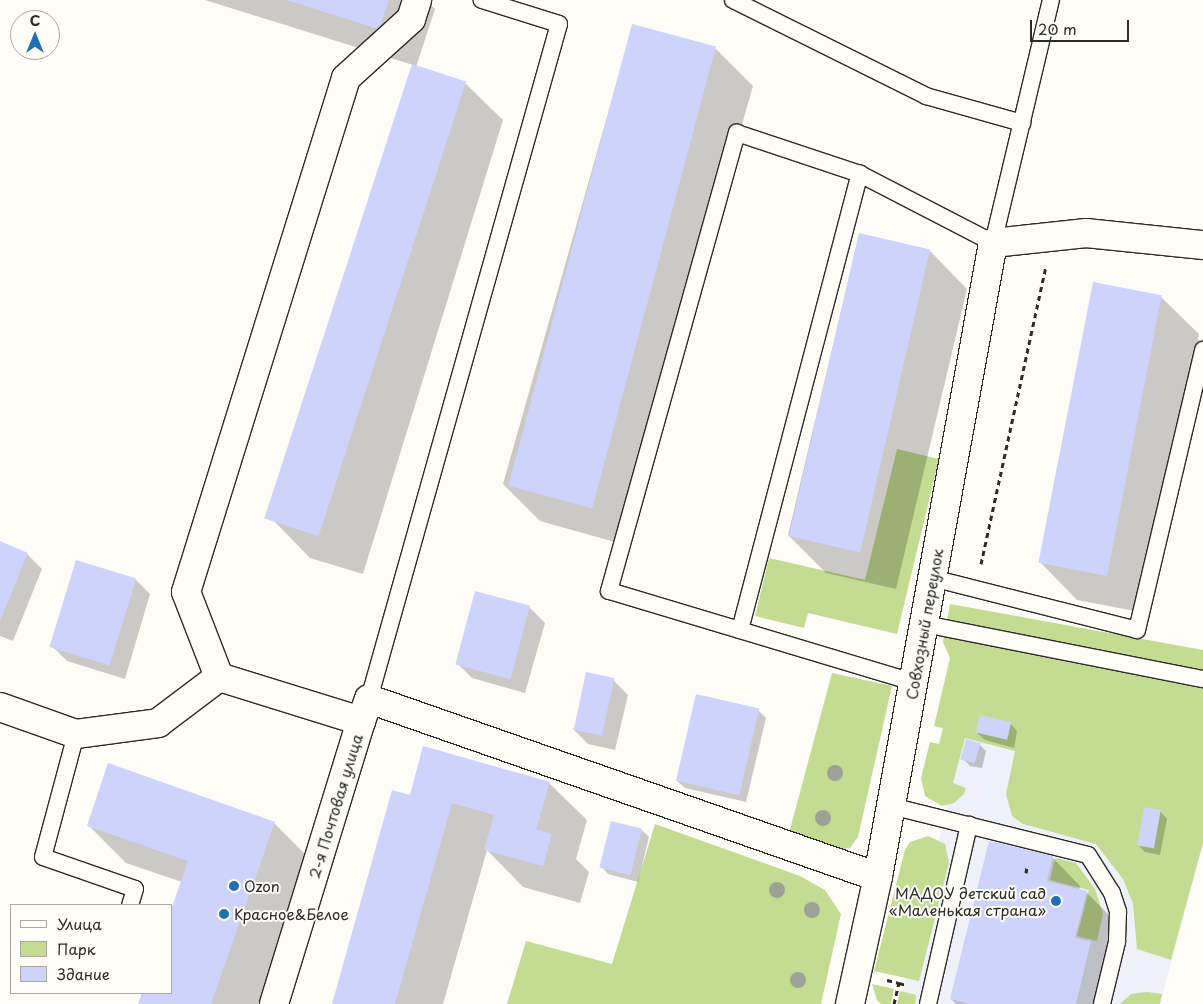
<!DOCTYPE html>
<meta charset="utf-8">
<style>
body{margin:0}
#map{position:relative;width:1203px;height:1004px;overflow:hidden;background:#fdfcf7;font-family:"Playpen Sans",sans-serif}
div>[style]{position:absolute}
.built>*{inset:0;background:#eff0f8}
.green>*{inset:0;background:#c3dc92}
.shadow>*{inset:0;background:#0003}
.building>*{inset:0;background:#cdd3fb;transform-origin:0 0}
.path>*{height:3px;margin-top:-1.5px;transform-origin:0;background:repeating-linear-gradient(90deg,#2b2b2b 0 5px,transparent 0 9px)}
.roads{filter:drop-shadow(1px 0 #2b2b2b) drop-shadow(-1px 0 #2b2b2b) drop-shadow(0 1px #2b2b2b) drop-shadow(0 -1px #2b2b2b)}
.service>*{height:16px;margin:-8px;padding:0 8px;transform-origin:8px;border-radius:8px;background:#fdfcf7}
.minor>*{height:28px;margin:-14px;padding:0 14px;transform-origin:14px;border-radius:14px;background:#fdfcf7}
.trees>*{width:16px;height:16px;margin:-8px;border-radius:50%;background:#9ea195}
.dots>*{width:14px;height:14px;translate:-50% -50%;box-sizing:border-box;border:2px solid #fdfcf7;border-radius:50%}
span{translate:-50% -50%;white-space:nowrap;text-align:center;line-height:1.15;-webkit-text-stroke:4px #fdfcf7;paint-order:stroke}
.street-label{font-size:15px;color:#2b2b2b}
.poi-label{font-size:15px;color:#2b2b2b}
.left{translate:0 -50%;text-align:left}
.right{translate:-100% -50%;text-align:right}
.legend{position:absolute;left:10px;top:904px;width:162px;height:90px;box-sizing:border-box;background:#fdfcf7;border:1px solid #a9a8a5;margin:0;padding:6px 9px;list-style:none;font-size:15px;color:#2b2b2b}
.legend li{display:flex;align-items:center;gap:10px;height:25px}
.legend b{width:25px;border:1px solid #a9a8a5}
.north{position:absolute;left:10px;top:10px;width:50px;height:50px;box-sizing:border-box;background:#fdfcf7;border:1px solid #a9a8a5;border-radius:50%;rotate:0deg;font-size:14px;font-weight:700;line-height:20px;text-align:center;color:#2b2b2b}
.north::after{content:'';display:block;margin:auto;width:18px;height:22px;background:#1f6fb2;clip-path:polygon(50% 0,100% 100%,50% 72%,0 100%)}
.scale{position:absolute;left:1030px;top:20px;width:99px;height:22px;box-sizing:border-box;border:2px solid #2b2b2b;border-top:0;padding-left:6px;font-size:15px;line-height:18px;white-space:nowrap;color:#2b2b2b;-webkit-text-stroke:4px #fdfcf7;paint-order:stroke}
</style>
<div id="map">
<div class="built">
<i style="clip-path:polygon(970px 711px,1203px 843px,1160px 1004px,900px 1004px)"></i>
</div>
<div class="green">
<i style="clip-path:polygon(897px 449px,939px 459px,897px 634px,808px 613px,804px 628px,755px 616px,769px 558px,865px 580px)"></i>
<i style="clip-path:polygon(950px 604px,1203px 650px,1203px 843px,1171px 960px,1137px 949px,1133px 904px,1123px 879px,1096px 844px,1023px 824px,1012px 816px,1006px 794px,1015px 751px,965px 738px,953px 783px,966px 788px,964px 794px,954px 803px,942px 806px,925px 796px,921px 778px,930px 742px,939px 744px,943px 728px,934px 726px,950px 658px,943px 642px)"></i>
<i style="clip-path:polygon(832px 673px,892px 686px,858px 837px,850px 848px,835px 850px,789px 833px)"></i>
<i style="clip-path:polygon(655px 824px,800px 876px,825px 890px,841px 914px,821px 1004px,507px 1004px,526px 941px,612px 964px)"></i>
<i style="clip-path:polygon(928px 836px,945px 844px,949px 863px,919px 981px,874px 971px,905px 850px,910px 842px)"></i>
<i style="clip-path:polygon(1055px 858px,1076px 863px,1095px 889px,1103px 914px,1097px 941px,1077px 936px,1089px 890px,1050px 880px)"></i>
<i style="clip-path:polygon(872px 984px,894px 989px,891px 1004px,881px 1004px,877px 1000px)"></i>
<i style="clip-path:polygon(900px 991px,916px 995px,915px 1004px,897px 1004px)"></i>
<i style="clip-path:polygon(1147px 992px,1162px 994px,1160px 1004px,1120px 1004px,1131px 994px)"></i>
</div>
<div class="shadow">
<i style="clip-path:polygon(205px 0,426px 0,435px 9px,416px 67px,465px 83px,503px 120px,363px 574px,310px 558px,273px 520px,413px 65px)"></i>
<i style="clip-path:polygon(633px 25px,716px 49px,753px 86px,622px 544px,540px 521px,503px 484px)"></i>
<i style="clip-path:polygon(859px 235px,930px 251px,967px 289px,896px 589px,826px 573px,788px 535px)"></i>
<i style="clip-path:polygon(1161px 297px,1199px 334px,1145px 613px,1077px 600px,1040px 562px)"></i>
<i style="clip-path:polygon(0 543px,27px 554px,42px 569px,13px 641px,0 636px)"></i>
<i style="clip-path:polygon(135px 579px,150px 594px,125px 679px,67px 661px,52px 646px)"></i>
<i style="clip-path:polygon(476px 593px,530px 608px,545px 623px,525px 693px,472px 678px,457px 663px)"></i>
<i style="clip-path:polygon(613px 680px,628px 695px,615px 750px,588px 744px,573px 729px)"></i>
<i style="clip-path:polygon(758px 710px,766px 718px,746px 802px,685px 788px,677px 781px)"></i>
<i style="clip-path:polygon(1010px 723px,1017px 731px,1014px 748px,985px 740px,977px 733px)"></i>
<i style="clip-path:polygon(979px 744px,986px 751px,982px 768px,970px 766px,963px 758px)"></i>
<i style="clip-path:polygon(549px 783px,587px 820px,576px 859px,589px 872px,580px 903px,523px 887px,487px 850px,443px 1004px,333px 1004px,410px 797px)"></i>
<i style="clip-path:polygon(1160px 811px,1167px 819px,1160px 855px,1145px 852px,1138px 845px)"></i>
<i style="clip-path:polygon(274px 823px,311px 860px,261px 1004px,140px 1004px,144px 993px,171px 993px,182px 882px,126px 863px,88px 825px)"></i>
<i style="clip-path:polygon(642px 830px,649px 837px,638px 882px,608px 874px,601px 866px)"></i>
<i style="clip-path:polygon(1052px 857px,1080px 886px,1079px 890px,1086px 892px,1114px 920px,1105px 957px,1119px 971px,1110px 1004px,956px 1004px,951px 999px)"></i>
</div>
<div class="building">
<i style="clip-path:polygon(286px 0,389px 0,379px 29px)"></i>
<i style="left:632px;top:24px;width:87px;height:478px;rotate:15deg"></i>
<i style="left:412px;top:64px;width:57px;height:478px;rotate:18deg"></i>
<i style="left:859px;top:233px;width:73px;height:311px;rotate:13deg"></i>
<i style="left:1093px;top:282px;width:70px;height:286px;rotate:11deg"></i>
<i style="clip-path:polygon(0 541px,28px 553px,0 621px)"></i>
<i style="left:76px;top:560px;width:63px;height:91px;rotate:17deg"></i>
<i style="left:475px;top:591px;width:57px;height:76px;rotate:15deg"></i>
<i style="left:586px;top:672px;width:29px;height:59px;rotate:12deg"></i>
<i style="left:696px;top:694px;width:65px;height:89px;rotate:13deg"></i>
<i style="left:980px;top:715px;width:32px;height:18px;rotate:13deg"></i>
<i style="left:966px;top:739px;width:15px;height:21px;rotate:16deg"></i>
<i style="clip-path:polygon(423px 746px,550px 782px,536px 829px,552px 834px,543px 866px,484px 850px,494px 815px,452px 803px,395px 1004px,332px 1004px,392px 790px,410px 795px)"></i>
<i style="clip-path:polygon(108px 763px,275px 822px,211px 1004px,138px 1004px,142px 993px,171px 993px,171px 910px,188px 861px,87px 826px)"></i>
<i style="left:1144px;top:807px;width:17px;height:39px;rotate:10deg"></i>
<i style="left:611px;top:821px;width:32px;height:48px;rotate:14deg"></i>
<i style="clip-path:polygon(989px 841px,1053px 856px,1047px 881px,1087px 891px,1075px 938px,1091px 941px,1076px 1004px,970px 1004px,950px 999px)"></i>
</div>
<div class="path">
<i style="left:981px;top:564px;width:304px;rotate:-77.7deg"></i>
<i style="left:1026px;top:873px;width:7px;rotate:-82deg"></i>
<i style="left:887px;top:980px;width:12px;rotate:14deg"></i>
<i style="left:894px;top:1004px;width:22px;rotate:-77deg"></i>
<i style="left:899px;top:983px;width:7px;rotate:16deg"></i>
</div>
<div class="roads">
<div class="service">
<i style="left:733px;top:0;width:216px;rotate:26.4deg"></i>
<i style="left:926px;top:96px;width:100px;rotate:15.7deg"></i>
<i style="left:932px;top:578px;width:211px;rotate:14.2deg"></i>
<i style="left:1137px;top:630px;width:288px;rotate:-76.7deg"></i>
<i style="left:924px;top:624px;width:284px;rotate:11.2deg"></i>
<i style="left:740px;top:630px;width:472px;rotate:-75.3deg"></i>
<i style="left:913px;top:682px;width:317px;rotate:-163.3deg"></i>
<i style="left:609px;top:591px;width:476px;rotate:-74.4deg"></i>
<i style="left:737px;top:133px;width:130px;rotate:18.4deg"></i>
<i style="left:860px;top:174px;width:150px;rotate:27.4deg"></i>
<i style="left:993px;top:243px;width:250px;rotate:-76.6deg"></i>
<i style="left:369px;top:699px;width:701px;rotate:-74.28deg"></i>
<i style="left:559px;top:24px;width:81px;rotate:-162.7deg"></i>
<i style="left:76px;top:734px;width:127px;rotate:105deg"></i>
<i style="left:43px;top:857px;width:97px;rotate:19.2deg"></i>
<i style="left:135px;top:889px;width:17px;rotate:107deg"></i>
<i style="left:891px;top:806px;width:203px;rotate:14deg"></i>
<i style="left:1088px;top:855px;width:45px;rotate:57.7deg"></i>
<i style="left:1112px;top:893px;width:20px;rotate:72deg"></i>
<i style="left:1118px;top:912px;width:30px;rotate:92deg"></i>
<i style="left:1117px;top:942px;width:64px;rotate:103.6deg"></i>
<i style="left:928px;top:1004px;width:184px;rotate:-77.1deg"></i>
</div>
<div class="minor">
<i style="left:219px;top:677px;width:91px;rotate:-111.2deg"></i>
<i style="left:186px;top:592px;width:538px;rotate:-72.71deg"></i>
<i style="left:346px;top:78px;width:88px;rotate:-42.2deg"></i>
<i style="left:411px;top:19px;width:20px;rotate:-72deg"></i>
<i style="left:219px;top:677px;width:149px;rotate:17.2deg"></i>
<i style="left:361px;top:721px;width:296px;rotate:107.1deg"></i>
<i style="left:0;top:707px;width:81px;rotate:19.6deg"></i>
<i style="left:76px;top:734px;width:83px;rotate:-7.6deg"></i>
<i style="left:158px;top:723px;width:76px;rotate:-37deg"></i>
<i style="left:361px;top:721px;width:23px;rotate:-70deg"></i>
<i style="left:369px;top:699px;width:539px;rotate:19.28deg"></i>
<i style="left:850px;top:1004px;width:130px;rotate:-77.6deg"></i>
<i style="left:878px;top:877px;width:644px;rotate:-79.72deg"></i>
<i style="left:993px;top:243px;width:94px;rotate:-6.1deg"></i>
<i style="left:1086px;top:233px;width:118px;rotate:5.9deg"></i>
</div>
</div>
<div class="trees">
<i style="left:835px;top:773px"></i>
<i style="left:823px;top:818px"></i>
<i style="left:777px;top:890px"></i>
<i style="left:812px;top:910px"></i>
<i style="left:798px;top:980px"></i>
</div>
<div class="dots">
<i style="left:234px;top:886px;background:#1f6fb2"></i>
<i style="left:1056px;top:901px;background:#1f6fb2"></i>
<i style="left:224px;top:914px;background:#1f6fb2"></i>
</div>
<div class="street-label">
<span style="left:924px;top:624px;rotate:-80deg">Совхозный переулок</span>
<span style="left:335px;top:806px;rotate:-73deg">2-я Почтовая улица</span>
</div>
<div class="poi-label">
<span class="left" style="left:244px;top:886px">Ozon</span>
<span class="right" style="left:1046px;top:901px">МАДОУ детский сад<br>«Маленькая страна»</span>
<span class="left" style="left:234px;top:914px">Красное&amp;Белое</span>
</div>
<ul class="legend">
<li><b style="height:6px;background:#fdfcf7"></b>Улица</li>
<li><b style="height:14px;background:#c3dc92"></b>Парк</li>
<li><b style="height:14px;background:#cdd3fb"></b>Здание</li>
</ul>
<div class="north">С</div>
<div class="scale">20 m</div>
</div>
